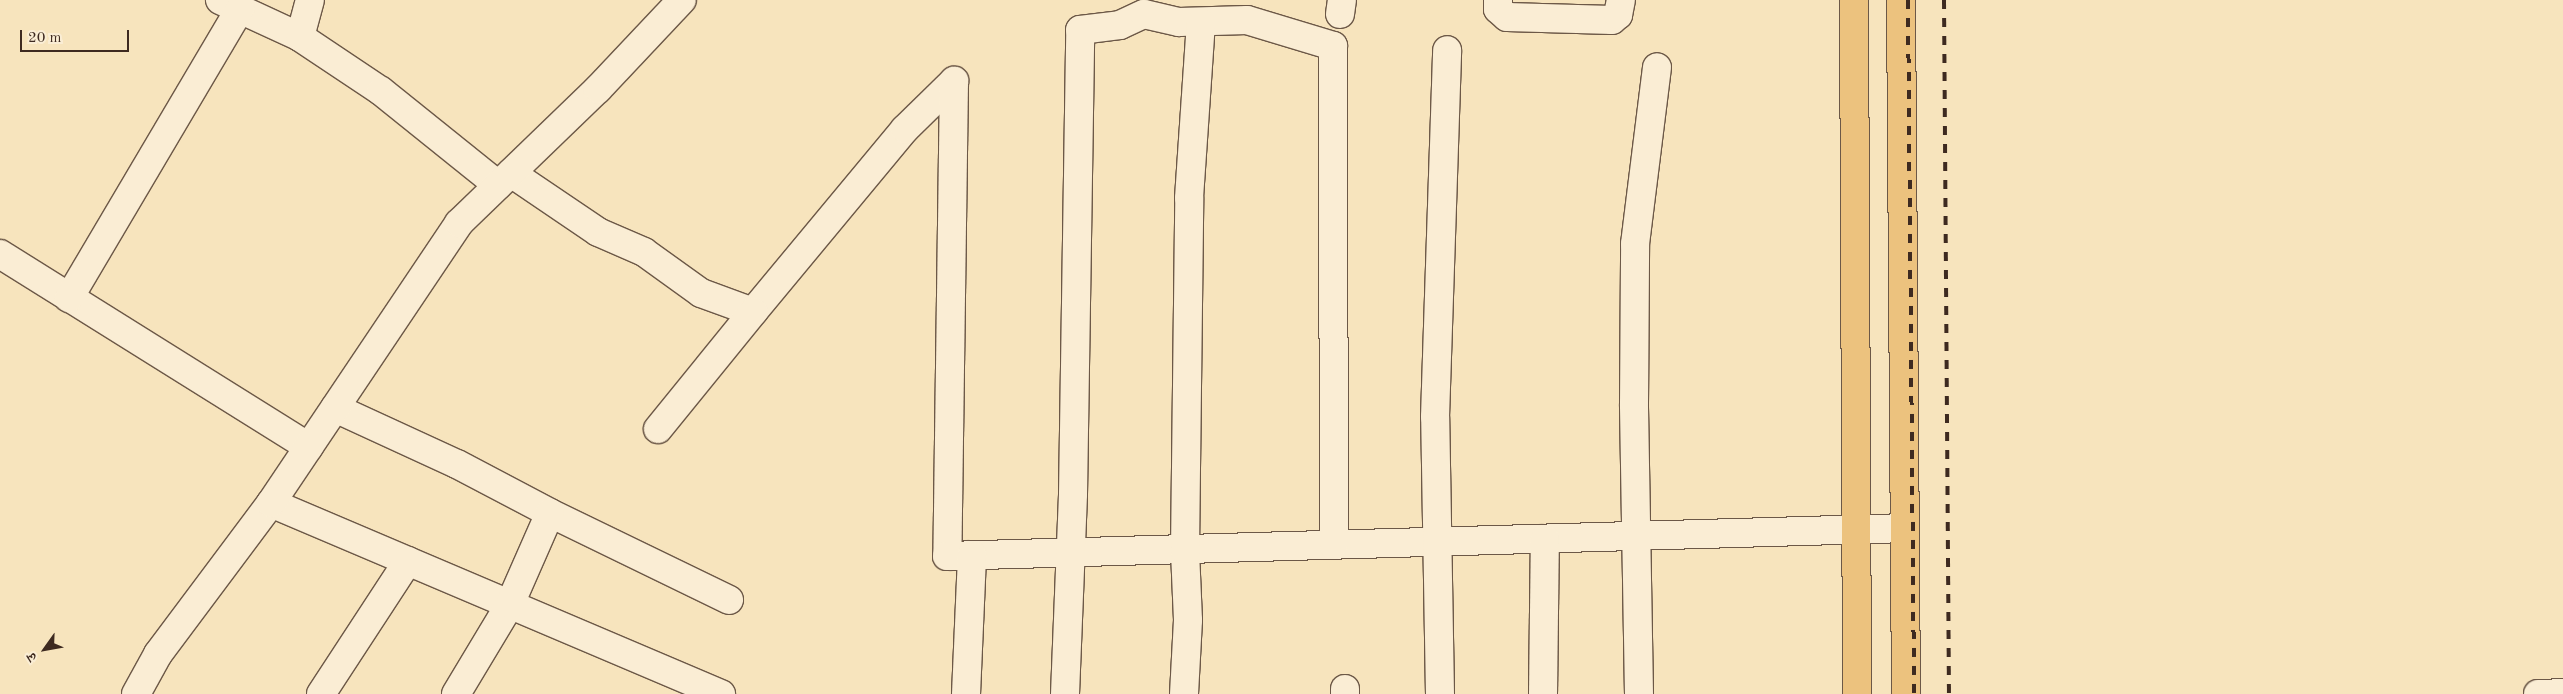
<!DOCTYPE html>
<meta charset="utf-8">
<style>
body{margin:0}
#map{position:relative;width:2563px;height:694px;overflow:hidden;background:#f7e4bd;font-family:"Old Standard TT","Noto Serif Devanagari",serif}
div>[style]{position:absolute}
.roads{filter:drop-shadow(1px 0 #6c5847) drop-shadow(-1px 0 #6c5847) drop-shadow(0 1px #6c5847) drop-shadow(0 -1px #6c5847)}
.minor>*{height:28px;margin:-14px;padding:0 14px;transform-origin:14px;border-radius:14px;background:#faedd4}
.major>*{height:28px;margin:-14px;padding:0 14px;transform-origin:14px;border-radius:14px;background:#ecc27e}
.rail>*{height:4px;margin-top:-2px;transform-origin:0;background:repeating-linear-gradient(90deg,#3e2a20 0 9px,transparent 0 18px)}
span{translate:-50% -50%;white-space:nowrap;text-align:center;line-height:1.15;-webkit-text-stroke:4px #faedd4;paint-order:stroke}
.north{position:absolute;left:20px;top:624px;width:50px;height:50px;-webkit-text-stroke:4px #faedd4;paint-order:stroke;rotate:238deg;font-size:14px;font-weight:700;line-height:20px;text-align:center;color:#3e2a20}
.north::after{content:'';display:block;margin:auto;width:18px;height:22px;background:#3e2a20;clip-path:polygon(50% 0,100% 100%,50% 72%,0 100%)}
.scale{position:absolute;left:20px;top:30px;width:109px;height:22px;box-sizing:border-box;border:2px solid #3e2a20;border-top:0;padding-left:6px;font-size:15px;line-height:18px;white-space:nowrap;color:#3e2a20;-webkit-text-stroke:4px #faedd4;paint-order:stroke}
</style>
<div id="map">
<div class="roads">
<div class="minor">
<i style="left:220px;top:0;width:88px;rotate:24.8deg"></i>
<i style="left:300px;top:37px;width:97px;rotate:33.7deg"></i>
<i style="left:381px;top:91px;width:150px;rotate:38.8deg"></i>
<i style="left:1498px;top:0;width:9px;rotate:90deg"></i>
<i style="left:1498px;top:9px;width:12px;rotate:42deg"></i>
<i style="left:1507px;top:17px;width:105px;rotate:1.6deg"></i>
<i style="left:1612px;top:20px;width:8px;rotate:-40deg"></i>
<i style="left:1618px;top:15px;width:15px;rotate:-79deg"></i>
<i style="left:1340px;top:14px;width:14px;rotate:-82deg"></i>
<i style="left:300px;top:37px;width:38px;rotate:-75deg"></i>
<i style="left:511px;top:173px;width:105px;rotate:34.1deg"></i>
<i style="left:598px;top:232px;width:50px;rotate:23.5deg"></i>
<i style="left:644px;top:252px;width:70px;rotate:35.7deg"></i>
<i style="left:701px;top:293px;width:55px;rotate:20.1deg"></i>
<i style="left:753px;top:312px;width:238px;rotate:-50.3deg"></i>
<i style="left:905px;top:129px;width:69px;rotate:-44.4deg"></i>
<i style="left:954px;top:81px;width:475px;rotate:90.8deg"></i>
<i style="left:947px;top:556px;width:958px;rotate:-1.67deg"></i>
<i style="left:0;top:254px;width:364px;rotate:32deg"></i>
<i style="left:69px;top:298px;width:336px;rotate:-59.4deg"></i>
<i style="left:335px;top:408px;width:134px;rotate:24.7deg"></i>
<i style="left:457px;top:464px;width:105px;rotate:27.8deg"></i>
<i style="left:550px;top:513px;width:199px;rotate:25.9deg"></i>
<i style="left:658px;top:429px;width:151px;rotate:-50.9deg"></i>
<i style="left:271px;top:503px;width:489px;rotate:23deg"></i>
<i style="left:136px;top:694px;width:46px;rotate:-61.2deg"></i>
<i style="left:158px;top:654px;width:189px;rotate:-53.2deg"></i>
<i style="left:271px;top:503px;width:337px;rotate:-56.1deg"></i>
<i style="left:459px;top:223px;width:193px;rotate:-44deg"></i>
<i style="left:598px;top:89px;width:122px;rotate:-46.7deg"></i>
<i style="left:321px;top:694px;width:159px;rotate:-56.8deg"></i>
<i style="left:456px;top:694px;width:105px;rotate:-59deg"></i>
<i style="left:510px;top:604px;width:99px;rotate:-66.3deg"></i>
<i style="left:966px;top:694px;width:139px;rotate:-87.5deg"></i>
<i style="left:1065px;top:694px;width:200px;rotate:-87.7deg"></i>
<i style="left:1073px;top:494px;width:464px;rotate:-89.1deg"></i>
<i style="left:1080px;top:30px;width:40px;rotate:-7.1deg"></i>
<i style="left:1120px;top:25px;width:26px;rotate:-25deg"></i>
<i style="left:1144px;top:14px;width:36px;rotate:13deg"></i>
<i style="left:1179px;top:22px;width:68px;rotate:-1.7deg"></i>
<i style="left:1247px;top:20px;width:90px;rotate:16.8deg"></i>
<i style="left:1333px;top:46px;width:499px;rotate:89.9deg"></i>
<i style="left:1184px;top:694px;width:74px;rotate:-86.9deg"></i>
<i style="left:1188px;top:620px;width:70px;rotate:-92.5deg"></i>
<i style="left:1185px;top:550px;width:352px;rotate:-89.3deg"></i>
<i style="left:1189px;top:198px;width:176px;rotate:-86.1deg"></i>
<i style="left:1345px;top:694px;width:5px;rotate:-90deg"></i>
<i style="left:1440px;top:694px;width:277px;rotate:-91deg"></i>
<i style="left:1435px;top:417px;width:367px;rotate:-88.1deg"></i>
<i style="left:1543px;top:694px;width:155px;rotate:-89.3deg"></i>
<i style="left:1639px;top:694px;width:290px;rotate:-91deg"></i>
<i style="left:1634px;top:404px;width:160px;rotate:-89.6deg"></i>
<i style="left:1635px;top:244px;width:178px;rotate:-82.9deg"></i>
<i style="left:2538px;top:694px;width:25px;rotate:-2deg"></i>
</div>
<div class="major">
<i style="left:1854px;top:0;width:694px;rotate:89.75deg"></i>
<i style="left:1901px;top:0;width:694px;rotate:89.59deg"></i>
</div>
</div>
<div class="rail">
<i style="left:1908px;top:0;width:694px;rotate:89.5deg"></i>
<i style="left:1944px;top:0;width:694px;rotate:89.59deg"></i>
</div>
<div class="north">उ</div>
<div class="scale">20 m</div>
</div>
